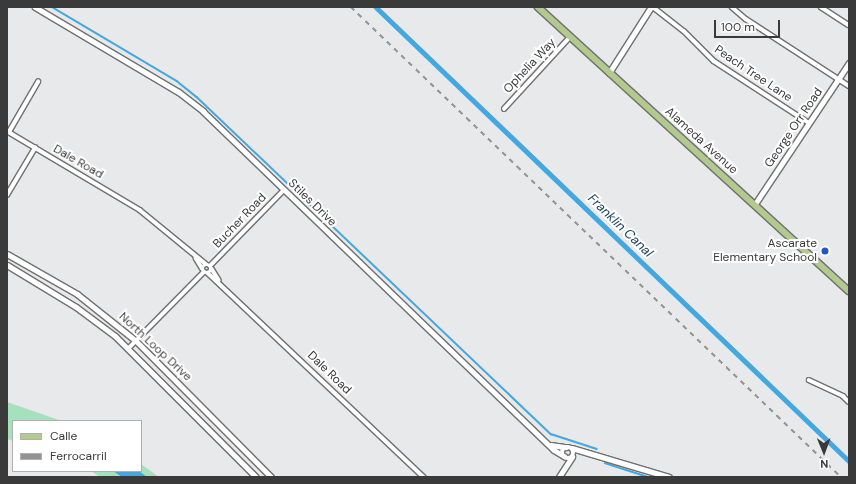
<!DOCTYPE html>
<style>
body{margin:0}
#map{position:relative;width:856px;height:484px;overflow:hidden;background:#e8e9ea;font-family:"DM Sans",sans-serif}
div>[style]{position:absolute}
.green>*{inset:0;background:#a6e1be}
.water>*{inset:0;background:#44a8df}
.stream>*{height:1.5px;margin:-0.75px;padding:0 0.75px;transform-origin:0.75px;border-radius:0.75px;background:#44a8df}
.canal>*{height:4.5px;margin:-2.25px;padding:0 2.25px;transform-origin:2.25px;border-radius:2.25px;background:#44a8df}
.roads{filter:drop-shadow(1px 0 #707071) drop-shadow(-1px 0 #707071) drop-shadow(0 1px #707071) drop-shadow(0 -1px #707071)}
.minor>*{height:3.5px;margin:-1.75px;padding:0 1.75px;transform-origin:1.75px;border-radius:1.75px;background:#fff}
.minor>.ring{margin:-1.75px;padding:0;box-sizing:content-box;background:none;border:3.5px solid #fff;border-radius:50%}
.tertiary>*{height:4.5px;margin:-2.25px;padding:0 2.25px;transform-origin:2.25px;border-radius:2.25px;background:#fff}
.tertiary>.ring{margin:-2.25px;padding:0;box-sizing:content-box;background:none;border:4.5px solid #fff;border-radius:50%}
.secondary>*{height:5px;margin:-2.5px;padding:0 2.5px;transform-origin:2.5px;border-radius:2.5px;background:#fff}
.primary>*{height:5.5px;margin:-2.75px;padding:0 2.75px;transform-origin:2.75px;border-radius:2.75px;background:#b3ca8e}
.rail>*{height:1.5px;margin-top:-0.75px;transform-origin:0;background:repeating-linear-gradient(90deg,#929393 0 5px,transparent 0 10px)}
.dots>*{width:11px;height:11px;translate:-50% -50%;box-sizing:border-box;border:2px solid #fff;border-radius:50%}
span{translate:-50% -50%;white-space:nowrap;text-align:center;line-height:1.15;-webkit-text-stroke:4px #fff;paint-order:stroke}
.street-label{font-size:12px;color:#3a3a3a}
.poi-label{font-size:12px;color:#3a3a3a}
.right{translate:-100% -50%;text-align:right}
.water-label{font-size:13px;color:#1a435a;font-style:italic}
.frame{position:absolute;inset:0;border:8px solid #3a3a3a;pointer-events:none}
.legend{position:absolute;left:12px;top:420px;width:130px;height:52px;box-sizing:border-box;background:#fff;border:1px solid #b0b0b0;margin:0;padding:5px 7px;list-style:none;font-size:12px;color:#3a3a3a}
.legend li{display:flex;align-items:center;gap:8px;height:20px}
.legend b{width:20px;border:1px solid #b0b0b0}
.north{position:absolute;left:804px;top:432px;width:40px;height:40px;-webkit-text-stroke:3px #fff;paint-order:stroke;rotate:179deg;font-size:11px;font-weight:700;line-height:16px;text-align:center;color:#3a3a3a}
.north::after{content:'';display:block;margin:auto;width:14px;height:18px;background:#3a3a3a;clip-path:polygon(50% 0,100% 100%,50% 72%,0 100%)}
.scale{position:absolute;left:714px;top:20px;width:66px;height:18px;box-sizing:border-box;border:2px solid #3a3a3a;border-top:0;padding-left:5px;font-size:12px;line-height:14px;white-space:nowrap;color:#3a3a3a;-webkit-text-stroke:3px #fff;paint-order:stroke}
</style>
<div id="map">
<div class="green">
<i style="clip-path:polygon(7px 402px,62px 421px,13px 421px,13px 441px,7px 439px)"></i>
<i style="clip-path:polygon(141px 464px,159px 477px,100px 477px,91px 471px,141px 471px)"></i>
</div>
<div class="water">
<i style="clip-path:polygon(113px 471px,139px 471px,147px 477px,122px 477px)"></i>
</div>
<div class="stream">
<i style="left:52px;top:7px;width:145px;rotate:30.6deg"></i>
<i style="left:177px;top:81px;width:26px;rotate:39deg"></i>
<i style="left:197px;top:97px;width:489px;rotate:43.6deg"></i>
<i style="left:551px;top:434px;width:48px;rotate:18.1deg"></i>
<i style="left:605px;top:463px;width:45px;rotate:18deg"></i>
</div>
<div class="canal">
<i style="left:376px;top:7px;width:656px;rotate:43.83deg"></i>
</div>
<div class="roads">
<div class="minor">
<i style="left:653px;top:7px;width:39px;rotate:38deg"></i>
<i style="left:684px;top:31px;width:42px;rotate:45deg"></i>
<i style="left:714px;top:61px;width:113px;rotate:33.1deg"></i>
<i style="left:732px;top:7px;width:18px;rotate:41deg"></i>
<i style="left:746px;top:19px;width:123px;rotate:33deg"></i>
<i style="left:821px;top:7px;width:33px;rotate:33deg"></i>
<i style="left:504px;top:109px;width:98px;rotate:-47.5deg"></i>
<i style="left:7px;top:131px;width:155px;rotate:30.7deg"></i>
<i style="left:140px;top:210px;width:85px;rotate:39.3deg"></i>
<i style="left:9px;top:132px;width:58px;rotate:-59.9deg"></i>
<i style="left:7px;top:195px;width:55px;rotate:-59.2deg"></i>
<i style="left:196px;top:258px;width:12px;rotate:59deg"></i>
<i class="ring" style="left:202.5px;top:264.5px;width:5.5px;height:5.5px"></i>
<i style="left:210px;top:266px;width:106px;rotate:-45.8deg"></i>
<i style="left:212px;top:269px;width:13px;rotate:58deg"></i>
<i style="left:208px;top:273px;width:297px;rotate:43.4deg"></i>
<i style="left:128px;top:349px;width:108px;rotate:-45.4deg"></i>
<i style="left:809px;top:380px;width:38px;rotate:25deg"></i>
<i style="left:843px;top:396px;width:8px;rotate:45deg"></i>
</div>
<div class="tertiary">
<i style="left:35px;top:7px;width:167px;rotate:30.6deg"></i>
<i style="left:179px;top:92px;width:31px;rotate:38deg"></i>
<i style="left:203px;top:111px;width:488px;rotate:44deg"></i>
<i style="left:554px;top:450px;width:12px;rotate:31deg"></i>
<i style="left:609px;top:73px;width:78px;rotate:-57.5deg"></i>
<i style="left:755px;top:204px;width:169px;rotate:-56.3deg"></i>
<i style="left:551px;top:445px;width:15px;rotate:8deg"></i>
<i class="ring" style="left:562px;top:447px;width:7.5px;height:7.5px"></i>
<i style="left:572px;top:448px;width:101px;rotate:16.6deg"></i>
<i style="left:559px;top:477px;width:24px;rotate:-57deg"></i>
</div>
<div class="secondary">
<i style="left:7px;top:254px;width:81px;rotate:29.7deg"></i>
<i style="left:77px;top:294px;width:75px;rotate:38.5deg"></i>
<i style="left:136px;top:341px;width:192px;rotate:45.2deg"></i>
<i style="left:7px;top:265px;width:81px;rotate:31.3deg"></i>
<i style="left:76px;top:307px;width:49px;rotate:36.6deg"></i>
<i style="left:115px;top:336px;width:199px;rotate:45deg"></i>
</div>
<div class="primary">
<i style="left:538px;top:7px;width:421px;rotate:42.4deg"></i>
</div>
</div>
<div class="rail">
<i style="left:351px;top:7px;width:679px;rotate:43.81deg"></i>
</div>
<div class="dots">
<i style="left:825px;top:251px;background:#2556c4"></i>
</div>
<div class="street-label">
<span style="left:530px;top:66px;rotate:-47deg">Ophelia Way</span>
<span style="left:753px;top:74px;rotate:34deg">Peach Tree Lane</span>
<span style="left:794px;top:128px;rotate:-56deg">George Orr Road</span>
<span style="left:701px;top:141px;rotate:42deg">Alameda Avenue</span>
<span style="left:78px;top:162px;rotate:30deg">Dale Road</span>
<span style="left:312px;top:203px;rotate:44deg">Stiles Drive</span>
<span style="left:240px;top:221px;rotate:-46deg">Bucher Road</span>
<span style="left:155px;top:347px;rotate:43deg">North Loop Drive</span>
<span style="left:329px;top:373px;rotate:44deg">Dale Road</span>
</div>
<div class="poi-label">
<span class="right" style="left:817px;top:251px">Ascarate<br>Elementary School</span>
</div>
<div class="water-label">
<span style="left:620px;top:226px;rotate:44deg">Franklin Canal</span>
</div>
<div class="frame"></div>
<ul class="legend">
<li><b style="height:5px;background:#b3ca8e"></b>Calle</li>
<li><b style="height:5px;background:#929393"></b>Ferrocarril</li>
</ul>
<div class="north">N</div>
<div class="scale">100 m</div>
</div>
